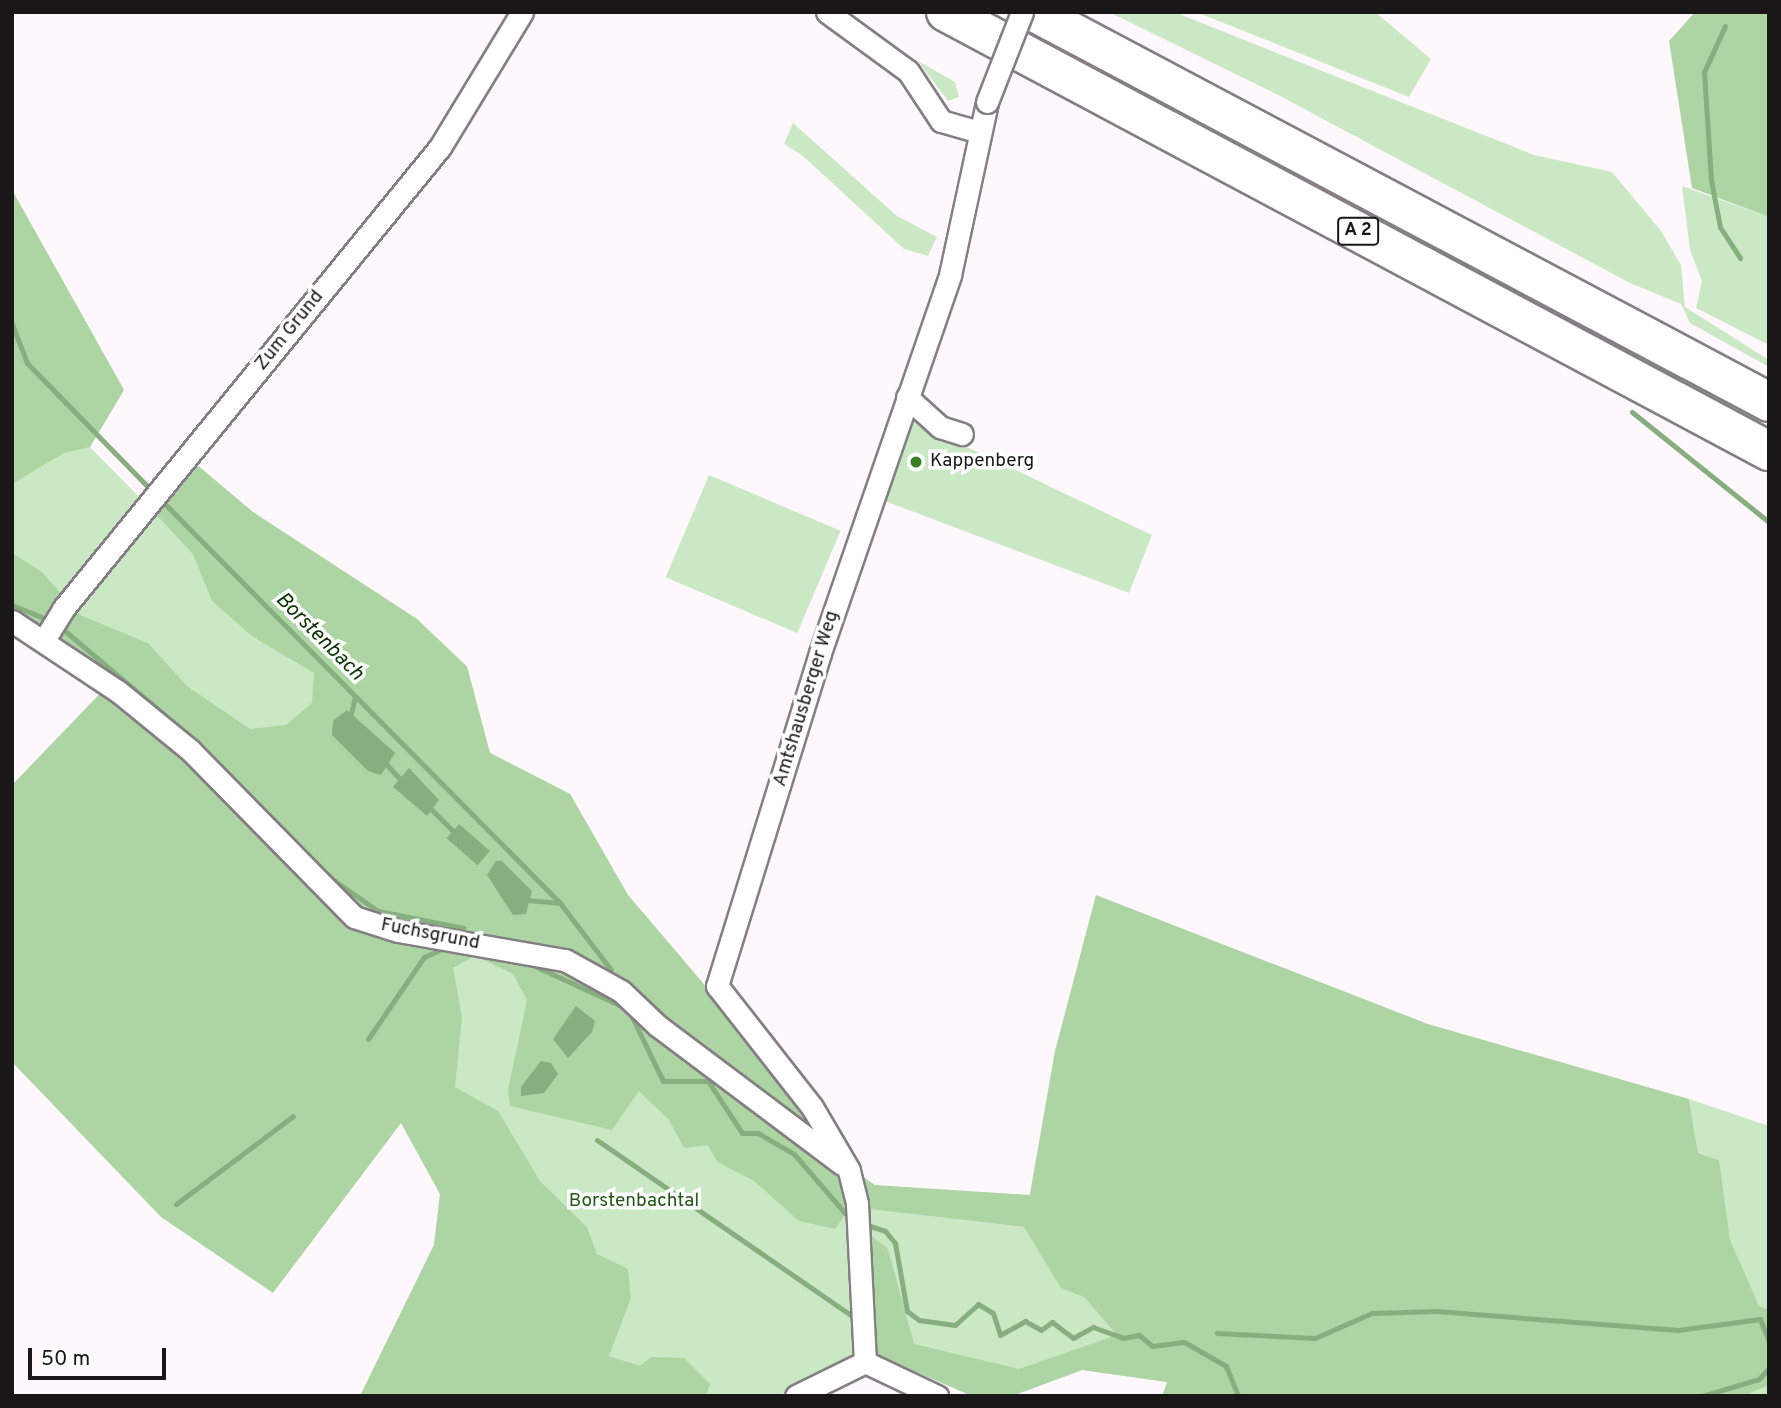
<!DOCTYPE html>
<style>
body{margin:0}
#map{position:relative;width:1781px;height:1408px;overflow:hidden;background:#fef8fc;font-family:Overpass,sans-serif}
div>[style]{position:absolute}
.green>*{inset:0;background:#cbe8c5;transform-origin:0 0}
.forest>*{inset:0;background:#add5a4}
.water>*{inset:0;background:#87ae7e;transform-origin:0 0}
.stream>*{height:5px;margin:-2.5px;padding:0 2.5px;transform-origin:2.5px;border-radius:2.5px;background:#87ae7e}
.roads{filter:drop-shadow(2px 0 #847f82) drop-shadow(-2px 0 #847f82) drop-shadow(0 2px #847f82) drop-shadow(0 -2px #847f82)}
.street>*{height:21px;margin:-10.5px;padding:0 10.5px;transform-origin:10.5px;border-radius:10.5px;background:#fff}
.highway>*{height:38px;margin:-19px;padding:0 19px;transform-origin:19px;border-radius:19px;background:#fff}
.bridges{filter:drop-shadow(2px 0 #847f82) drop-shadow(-2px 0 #847f82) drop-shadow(0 2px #847f82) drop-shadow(0 -2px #847f82)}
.street-bridge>*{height:21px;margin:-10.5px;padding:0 10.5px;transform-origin:10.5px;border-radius:10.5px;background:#fff}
.dots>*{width:19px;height:19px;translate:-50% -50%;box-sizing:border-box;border:4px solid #fff;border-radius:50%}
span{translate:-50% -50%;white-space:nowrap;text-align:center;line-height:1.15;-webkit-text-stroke:7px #fff;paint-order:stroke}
.shield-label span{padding:2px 5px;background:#fff;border:2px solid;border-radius:5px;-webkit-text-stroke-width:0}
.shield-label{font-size:18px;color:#191718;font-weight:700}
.street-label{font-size:19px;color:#191718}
.poi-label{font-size:19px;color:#191718}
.left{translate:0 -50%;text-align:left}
.park-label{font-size:19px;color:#245817}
.water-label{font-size:21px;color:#0c3302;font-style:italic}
.frame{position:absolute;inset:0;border:14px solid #191718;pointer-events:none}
.scale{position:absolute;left:28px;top:1348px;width:138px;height:32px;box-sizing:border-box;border:4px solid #191718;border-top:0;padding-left:9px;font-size:21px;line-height:24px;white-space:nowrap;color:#191718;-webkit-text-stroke:5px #fff;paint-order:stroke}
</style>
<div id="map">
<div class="green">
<i style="clip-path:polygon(1109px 12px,1174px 12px,1534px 155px,1612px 172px,1661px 231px,1681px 265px,1685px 307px,1769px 360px,1769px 367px,1690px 323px,1681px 304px,1630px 283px,1280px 96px)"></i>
<i style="clip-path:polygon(1196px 12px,1375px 12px,1431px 59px,1409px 97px)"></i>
<i style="clip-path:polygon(918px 61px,955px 82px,959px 97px,948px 101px)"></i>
<i style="clip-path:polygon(793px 123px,897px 216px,937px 237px,928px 256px,904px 249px,803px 156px,784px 144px)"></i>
<i style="clip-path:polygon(1682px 186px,1769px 217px,1769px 345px,1696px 308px,1702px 281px,1690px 250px)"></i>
<i style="clip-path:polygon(12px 190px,124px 390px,90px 447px,149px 507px,191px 460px,253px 512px,417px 619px,467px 666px,490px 753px,570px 794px,628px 895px,702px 982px,851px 1207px,1024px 1227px,1055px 1051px,1080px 1033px,1720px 1170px,1719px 1160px,1698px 1153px,1689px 1099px,1769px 1126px,1769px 1396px,1267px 1396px,1082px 1370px,1012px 1396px,972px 1396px,871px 1353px,778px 1396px,360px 1396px,434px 1245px,440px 1194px,401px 1122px,117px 676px,12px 607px)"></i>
<i style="clip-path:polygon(910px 420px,1152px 535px,1129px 593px,882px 500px)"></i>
<i style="left:709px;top:475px;width:143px;height:111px;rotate:23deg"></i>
</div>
<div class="forest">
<i style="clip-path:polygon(1695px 12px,1769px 12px,1769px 217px,1692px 188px,1669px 41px)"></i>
<i style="clip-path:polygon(12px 190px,124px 390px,90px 447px,64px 453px,12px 484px)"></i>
<i style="clip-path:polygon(191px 460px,253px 512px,417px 619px,467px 667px,490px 753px,570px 794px,628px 895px,805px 1103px,843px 1163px,875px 1185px,1030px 1195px,1055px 1051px,1096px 895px,1428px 1024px,1689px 1099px,1698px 1153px,1719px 1160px,1730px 1240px,1759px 1306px,1769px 1310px,1769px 1385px,1743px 1396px,1162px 1396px,1167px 1382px,1082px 1370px,1012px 1396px,972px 1396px,871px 1352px,869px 1234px,888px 1249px,914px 1344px,1019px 1369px,1117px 1335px,1084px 1297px,1061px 1288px,1024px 1227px,851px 1207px,835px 1229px,799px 1221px,754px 1181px,717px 1162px,708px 1145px,684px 1148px,669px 1120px,639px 1091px,612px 1130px,510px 1106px,508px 1090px,527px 1000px,513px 974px,475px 956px,453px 968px,462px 1017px,455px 1087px,498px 1111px,540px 1181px,587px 1227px,597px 1254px,628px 1269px,631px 1298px,609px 1356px,640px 1366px,651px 1357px,684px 1358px,710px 1384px,706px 1396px,360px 1396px,434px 1245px,440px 1194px,401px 1123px,273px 1293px,161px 1217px,12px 1062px,12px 785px,117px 676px,12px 607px,12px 553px,42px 572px,80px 615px,148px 643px,187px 686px,250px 729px,286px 725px,312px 703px,314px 673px,253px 637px,212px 601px,193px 554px,149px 507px)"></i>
</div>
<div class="water">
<i style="clip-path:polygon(347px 710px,395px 753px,381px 775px,368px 771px,332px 735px,333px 721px)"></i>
<i style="clip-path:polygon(409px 768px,439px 800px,427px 816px,393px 787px)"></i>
<i style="left:459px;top:824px;width:41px;height:19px;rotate:41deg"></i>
<i style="clip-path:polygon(496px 861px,502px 861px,532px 891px,526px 914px,513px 915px,487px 875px)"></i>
<i style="clip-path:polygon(576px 1006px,595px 1021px,592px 1032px,568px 1058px,553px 1039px)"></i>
<i style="clip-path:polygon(541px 1061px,551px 1063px,558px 1074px,544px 1093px,521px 1096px,521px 1087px)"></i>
</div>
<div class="stream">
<i style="left:1725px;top:26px;width:51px;rotate:114.5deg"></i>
<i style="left:1704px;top:72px;width:108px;rotate:86.3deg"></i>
<i style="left:1711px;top:180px;width:48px;rotate:79.2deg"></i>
<i style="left:1720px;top:227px;width:37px;rotate:57deg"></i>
<i style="left:12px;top:324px;width:42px;rotate:69deg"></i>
<i style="left:27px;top:363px;width:179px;rotate:45.7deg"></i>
<i style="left:1632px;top:412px;width:176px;rotate:38.8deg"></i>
<i style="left:159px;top:498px;width:570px;rotate:45.28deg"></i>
<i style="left:560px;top:903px;width:84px;rotate:52.7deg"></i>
<i style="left:12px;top:605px;width:42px;rotate:22.3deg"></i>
<i style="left:59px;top:626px;width:175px;rotate:40.1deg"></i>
<i style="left:350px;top:718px;width:22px;rotate:-77deg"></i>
<i style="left:386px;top:764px;width:25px;rotate:47deg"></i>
<i style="left:428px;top:806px;width:42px;rotate:45deg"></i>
<i style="left:325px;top:874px;width:65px;rotate:34.9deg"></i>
<i style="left:378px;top:911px;width:87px;rotate:11.3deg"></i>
<i style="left:527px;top:900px;width:33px;rotate:5deg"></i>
<i style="left:528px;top:963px;width:106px;rotate:24.6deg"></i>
<i style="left:629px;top:1011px;width:78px;rotate:64.1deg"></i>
<i style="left:663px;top:1081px;width:45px"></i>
<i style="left:708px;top:1081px;width:62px;rotate:56.8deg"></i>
<i style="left:742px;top:1133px;width:16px"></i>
<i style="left:758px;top:1133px;width:42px;rotate:30.3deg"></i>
<i style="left:794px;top:1154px;width:78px;rotate:49.2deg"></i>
<i style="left:368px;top:1039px;width:99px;rotate:-55.7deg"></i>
<i style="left:424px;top:957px;width:24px;rotate:-24deg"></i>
<i style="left:597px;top:1140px;width:313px;rotate:34.6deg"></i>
<i style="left:176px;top:1204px;width:146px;rotate:-36.9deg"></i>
<i style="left:870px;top:1226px;width:16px;rotate:18deg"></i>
<i style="left:885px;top:1231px;width:16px;rotate:50deg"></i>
<i style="left:895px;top:1243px;width:69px;rotate:80deg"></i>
<i style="left:907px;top:1311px;width:15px;rotate:37deg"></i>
<i style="left:919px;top:1320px;width:36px;rotate:8deg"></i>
<i style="left:955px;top:1325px;width:31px;rotate:-42deg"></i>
<i style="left:978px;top:1304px;width:17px;rotate:31deg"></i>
<i style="left:993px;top:1313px;width:23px;rotate:72deg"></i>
<i style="left:1000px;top:1335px;width:29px;rotate:-29deg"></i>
<i style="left:1025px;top:1321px;width:18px;rotate:29deg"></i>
<i style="left:1041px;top:1330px;width:14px;rotate:-36deg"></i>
<i style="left:1052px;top:1322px;width:26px;rotate:37deg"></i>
<i style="left:1073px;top:1338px;width:23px;rotate:-29deg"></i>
<i style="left:1093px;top:1327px;width:32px;rotate:20deg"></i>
<i style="left:1123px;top:1338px;width:16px;rotate:-11deg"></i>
<i style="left:1139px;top:1335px;width:17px;rotate:40deg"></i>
<i style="left:1152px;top:1346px;width:32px;rotate:-7deg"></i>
<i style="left:1184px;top:1342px;width:48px;rotate:29.7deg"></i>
<i style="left:1226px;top:1366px;width:32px;rotate:68deg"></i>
<i style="left:1217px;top:1333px;width:98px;rotate:2.9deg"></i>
<i style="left:1315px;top:1338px;width:62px;rotate:-23.7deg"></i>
<i style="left:1372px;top:1313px;width:64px;rotate:-1.8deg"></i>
<i style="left:1436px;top:1311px;width:243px;rotate:4.5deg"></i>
<i style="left:1678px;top:1330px;width:83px;rotate:-7.6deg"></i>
<i style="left:1760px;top:1319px;width:24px;rotate:68deg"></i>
<i style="left:1702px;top:1396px;width:59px;rotate:-16.6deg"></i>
<i style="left:1759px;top:1379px;width:15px;rotate:-48deg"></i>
</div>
<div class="roads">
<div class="street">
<i style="left:827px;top:12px;width:100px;rotate:36.1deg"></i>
<i style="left:908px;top:71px;width:60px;rotate:56.6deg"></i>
<i style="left:941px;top:121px;width:40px;rotate:16deg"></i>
<i style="left:907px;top:397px;width:45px;rotate:42.3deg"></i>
<i style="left:940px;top:427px;width:23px;rotate:18deg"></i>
<i style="left:12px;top:621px;width:128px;rotate:33.6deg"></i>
<i style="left:119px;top:692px;width:92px;rotate:39.2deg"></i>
<i style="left:190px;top:750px;width:234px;rotate:45.5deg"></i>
<i style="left:354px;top:917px;width:46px;rotate:17.7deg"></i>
<i style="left:398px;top:931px;width:169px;rotate:9.9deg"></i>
<i style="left:565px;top:960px;width:64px;rotate:29deg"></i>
<i style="left:621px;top:991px;width:51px;rotate:43.4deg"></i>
<i style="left:658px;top:1026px;width:230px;rotate:36.9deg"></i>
<i style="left:44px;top:640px;width:36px;rotate:-58deg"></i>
<i style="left:63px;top:609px;width:596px;rotate:-50.78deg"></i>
<i style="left:440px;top:147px;width:158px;rotate:-58.7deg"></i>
<i style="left:865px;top:1362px;width:159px;rotate:-92.9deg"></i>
<i style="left:857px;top:1203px;width:34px;rotate:-104deg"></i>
<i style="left:849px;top:1170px;width:73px;rotate:-120.4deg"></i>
<i style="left:812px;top:1107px;width:154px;rotate:-128.1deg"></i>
<i style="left:717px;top:986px;width:349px;rotate:-72.8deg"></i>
<i style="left:820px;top:653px;width:400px;rotate:-71deg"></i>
<i style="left:950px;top:275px;width:177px;rotate:-77.9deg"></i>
<i style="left:865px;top:1362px;width:80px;rotate:25.3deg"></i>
<i style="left:796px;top:1396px;width:77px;rotate:-26.2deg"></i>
</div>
<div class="highway">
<i style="left:946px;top:12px;width:933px;rotate:28.08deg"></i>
<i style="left:1034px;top:12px;width:832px;rotate:27.95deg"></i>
</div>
</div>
<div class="bridges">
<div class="street-bridge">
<i style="left:987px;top:102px;width:97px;rotate:-68.7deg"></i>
</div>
</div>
<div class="dots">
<i style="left:916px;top:462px;background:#388025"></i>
</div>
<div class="shield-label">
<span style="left:1358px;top:231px">A 2</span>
</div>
<div class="street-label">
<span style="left:290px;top:331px;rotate:-51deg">Zum Grund</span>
<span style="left:807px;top:699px;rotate:-73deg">Amtshausberger Weg</span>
<span style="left:430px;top:935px;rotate:11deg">Fuchsgrund</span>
</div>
<div class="poi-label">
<span class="left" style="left:930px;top:462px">Kappenberg</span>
</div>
<div class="park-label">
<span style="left:634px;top:1202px">Borstenbachtal</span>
</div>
<div class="water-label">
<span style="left:319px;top:637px;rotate:45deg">Borstenbach</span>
</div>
<div class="frame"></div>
<div class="scale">50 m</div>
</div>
